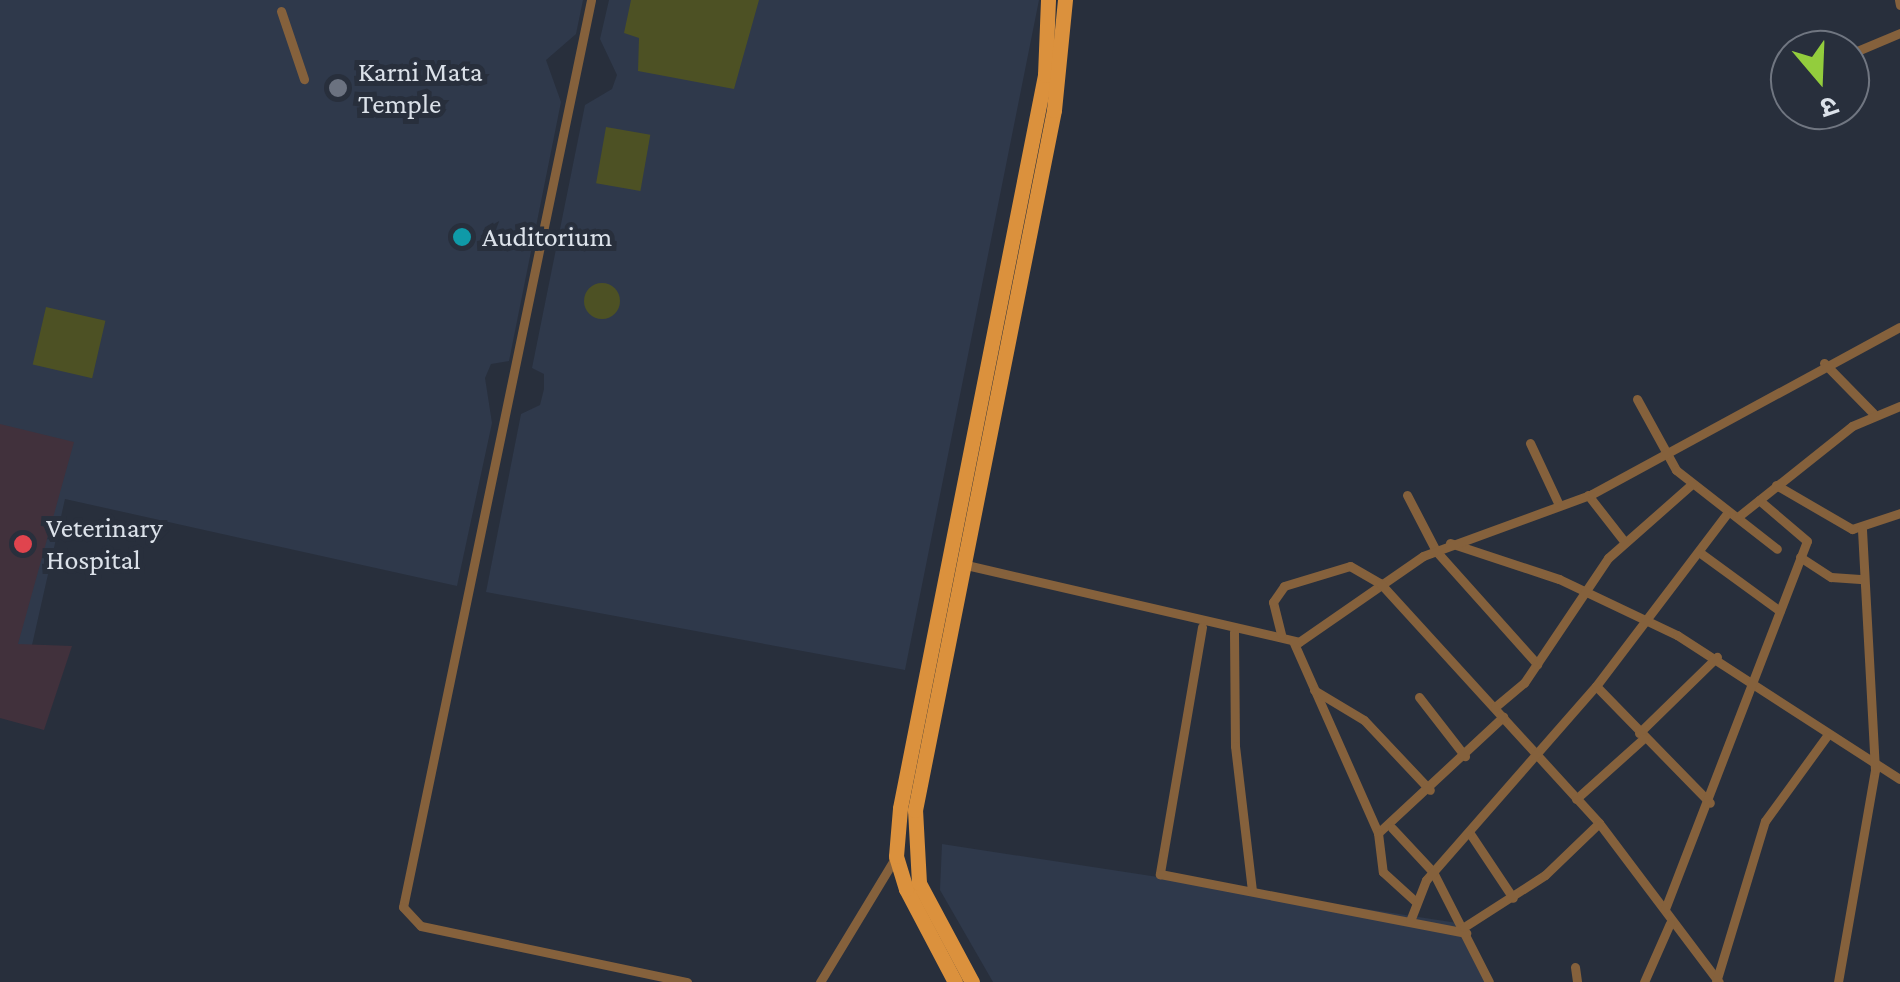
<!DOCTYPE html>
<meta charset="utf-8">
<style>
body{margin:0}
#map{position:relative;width:1900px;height:982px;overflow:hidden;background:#282f3c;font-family:"Crimson Pro","Noto Sans Devanagari",serif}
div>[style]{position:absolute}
.built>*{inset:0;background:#2f394b}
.medical>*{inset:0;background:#41313c}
.green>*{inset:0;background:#4d5124;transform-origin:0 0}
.round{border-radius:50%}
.street>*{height:9px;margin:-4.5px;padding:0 4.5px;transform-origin:4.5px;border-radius:4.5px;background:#85613c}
.primary>*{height:15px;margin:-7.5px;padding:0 7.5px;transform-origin:7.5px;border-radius:7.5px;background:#db913d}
.dots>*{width:28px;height:28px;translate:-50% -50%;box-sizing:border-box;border:5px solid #282f3c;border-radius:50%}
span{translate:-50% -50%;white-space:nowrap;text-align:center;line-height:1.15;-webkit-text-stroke:10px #282f3c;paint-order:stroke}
.poi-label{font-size:28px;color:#dbe1e9}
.left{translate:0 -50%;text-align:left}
.north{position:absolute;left:1770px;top:30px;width:100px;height:100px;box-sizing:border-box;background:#282f3c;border:2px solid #707681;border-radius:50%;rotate:161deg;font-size:28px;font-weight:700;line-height:40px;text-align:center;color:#dbe1e9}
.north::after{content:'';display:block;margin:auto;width:35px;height:45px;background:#93cd3d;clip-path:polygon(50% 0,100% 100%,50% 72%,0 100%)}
</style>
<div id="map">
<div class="built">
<i style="clip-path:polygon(0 0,583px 0,576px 34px,546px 60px,561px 102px,509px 361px,491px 364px,485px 378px,492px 423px,457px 586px,65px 499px,30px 654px,0 649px)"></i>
<i style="clip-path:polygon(609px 0,1039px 0,905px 670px,486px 592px,521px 414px,540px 405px,544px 389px,544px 374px,532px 368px,585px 105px,612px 89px,617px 75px,600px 39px)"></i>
<i style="clip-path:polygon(942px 844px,1464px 924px,1487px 982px,993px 982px,940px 890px)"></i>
</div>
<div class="medical">
<i style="clip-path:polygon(0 424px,74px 442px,18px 644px,72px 646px,44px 730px,0 718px)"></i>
</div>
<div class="green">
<i style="clip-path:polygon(631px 0,759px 0,734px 89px,638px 71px,639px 38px,624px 33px)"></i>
<i style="left:606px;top:127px;width:45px;height:57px;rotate:10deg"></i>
<i class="round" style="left:584px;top:283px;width:36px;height:36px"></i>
<i style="left:46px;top:307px;width:61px;height:59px;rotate:13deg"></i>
</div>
<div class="street">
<i style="left:591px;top:0;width:926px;rotate:101.71deg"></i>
<i style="left:403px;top:907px;width:26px;rotate:47deg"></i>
<i style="left:421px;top:926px;width:272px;rotate:11.9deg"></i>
<i style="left:1899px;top:0;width:5px;rotate:79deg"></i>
<i style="left:281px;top:11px;width:72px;rotate:71.3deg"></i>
<i style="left:1850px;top:54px;width:54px;rotate:-22.8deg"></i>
<i style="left:1824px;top:363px;width:70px;rotate:45.6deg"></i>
<i style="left:1637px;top:399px;width:81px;rotate:61.2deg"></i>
<i style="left:1676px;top:470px;width:128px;rotate:38deg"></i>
<i style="left:1530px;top:443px;width:68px;rotate:64.9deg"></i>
<i style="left:1776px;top:485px;width:88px;rotate:30.1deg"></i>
<i style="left:1852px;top:529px;width:51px;rotate:-18.4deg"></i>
<i style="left:1407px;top:495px;width:63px;rotate:62.6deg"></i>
<i style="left:1436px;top:551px;width:152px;rotate:48.2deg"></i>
<i style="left:1588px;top:495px;width:58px;rotate:52deg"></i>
<i style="left:1739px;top:516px;width:144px;rotate:-38.5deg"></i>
<i style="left:1852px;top:426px;width:52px;rotate:-22.6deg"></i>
<i style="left:1450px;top:543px;width:115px;rotate:18.3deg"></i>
<i style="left:1559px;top:579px;width:131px;rotate:25.4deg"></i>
<i style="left:1677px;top:635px;width:265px;rotate:32.9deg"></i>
<i style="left:1699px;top:552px;width:100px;rotate:36.1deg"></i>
<i style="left:1800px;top:557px;width:37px;rotate:33deg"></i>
<i style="left:1831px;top:577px;width:29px;rotate:4deg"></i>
<i style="left:962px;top:564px;width:346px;rotate:13deg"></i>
<i style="left:1299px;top:642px;width:151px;rotate:-34.7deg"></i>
<i style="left:1423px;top:556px;width:180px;rotate:-20.1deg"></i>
<i style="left:1592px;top:494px;width:350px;rotate:-28.5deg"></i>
<i style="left:1202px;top:627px;width:251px;rotate:99.7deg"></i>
<i style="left:1160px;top:874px;width:312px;rotate:10.9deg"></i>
<i style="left:1234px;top:632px;width:114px;rotate:89.5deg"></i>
<i style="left:1235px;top:746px;width:146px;rotate:83.3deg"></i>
<i style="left:1281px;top:634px;width:33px;rotate:-104deg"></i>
<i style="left:1273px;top:602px;width:19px;rotate:-55deg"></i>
<i style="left:1284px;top:586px;width:69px;rotate:-16.9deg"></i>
<i style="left:1350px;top:566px;width:34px;rotate:30deg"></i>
<i style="left:1380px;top:583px;width:325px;rotate:47.6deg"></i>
<i style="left:1599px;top:823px;width:199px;rotate:53deg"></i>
<i style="left:1293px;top:641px;width:210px;rotate:66.1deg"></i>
<i style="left:1378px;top:833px;width:171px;rotate:-42.9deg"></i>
<i style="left:1596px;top:686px;width:163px;rotate:45.7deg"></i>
<i style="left:1314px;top:690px;width:58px;rotate:31deg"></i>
<i style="left:1364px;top:720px;width:96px;rotate:46.7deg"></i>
<i style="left:1419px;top:697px;width:75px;rotate:52.1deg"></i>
<i style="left:1495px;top:707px;width:38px;rotate:-40deg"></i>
<i style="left:1524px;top:683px;width:151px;rotate:-56.1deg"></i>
<i style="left:1608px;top:558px;width:112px;rotate:-41.4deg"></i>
<i style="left:1639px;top:733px;width:109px;rotate:-44.3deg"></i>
<i style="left:1576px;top:799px;width:91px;rotate:-41.9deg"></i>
<i style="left:1392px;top:828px;width:60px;rotate:47deg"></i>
<i style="left:1433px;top:872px;width:123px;rotate:63deg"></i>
<i style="left:1469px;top:832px;width:79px;rotate:56.3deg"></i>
<i style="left:1378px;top:833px;width:39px;rotate:83deg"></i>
<i style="left:1383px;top:872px;width:45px;rotate:42.3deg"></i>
<i style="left:1665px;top:909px;width:394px;rotate:-68.9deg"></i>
<i style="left:1807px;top:541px;width:63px;rotate:-139.5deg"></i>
<i style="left:1410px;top:921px;width:44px;rotate:-68.7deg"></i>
<i style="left:1426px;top:880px;width:258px;rotate:-48.8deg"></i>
<i style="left:1596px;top:686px;width:215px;rotate:-52.8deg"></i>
<i style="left:1464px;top:927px;width:96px;rotate:-32.7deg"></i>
<i style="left:1545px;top:875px;width:75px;rotate:-43.9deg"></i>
<i style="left:1575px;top:967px;width:15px;rotate:82deg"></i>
<i style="left:820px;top:982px;width:145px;rotate:-58.8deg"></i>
<i style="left:1644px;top:982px;width:64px;rotate:-66.2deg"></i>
<i style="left:1716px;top:982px;width:168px;rotate:-73.1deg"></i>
<i style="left:1765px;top:821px;width:104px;rotate:-54deg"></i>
<i style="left:1838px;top:982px;width:215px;rotate:-80.1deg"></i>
<i style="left:1875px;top:770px;width:243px;rotate:-93.1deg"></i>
</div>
<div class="primary">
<i style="left:955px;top:982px;width:105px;rotate:-117.8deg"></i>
<i style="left:906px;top:889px;width:34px;rotate:-107deg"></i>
<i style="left:896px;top:856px;width:48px;rotate:-85.2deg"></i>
<i style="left:900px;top:808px;width:747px;rotate:-78.81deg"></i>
<i style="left:1045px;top:75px;width:75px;rotate:-87.7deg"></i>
<i style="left:972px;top:982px;width:112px;rotate:-118.2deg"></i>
<i style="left:919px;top:883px;width:73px;rotate:-93.1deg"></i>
<i style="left:915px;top:810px;width:714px;rotate:-78.77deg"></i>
<i style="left:1054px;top:110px;width:111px;rotate:-84.3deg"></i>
</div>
<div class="dots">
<i style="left:338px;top:88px;background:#6b7280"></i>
<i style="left:462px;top:237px;background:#0f9aa8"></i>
<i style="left:23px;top:544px;background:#e0444e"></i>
</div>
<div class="poi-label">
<span class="left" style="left:358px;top:88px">Karni Mata<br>Temple</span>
<span class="left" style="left:482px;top:237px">Auditorium</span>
<span class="left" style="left:46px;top:544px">Veterinary<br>Hospital</span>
</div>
<div class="north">उ</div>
</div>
